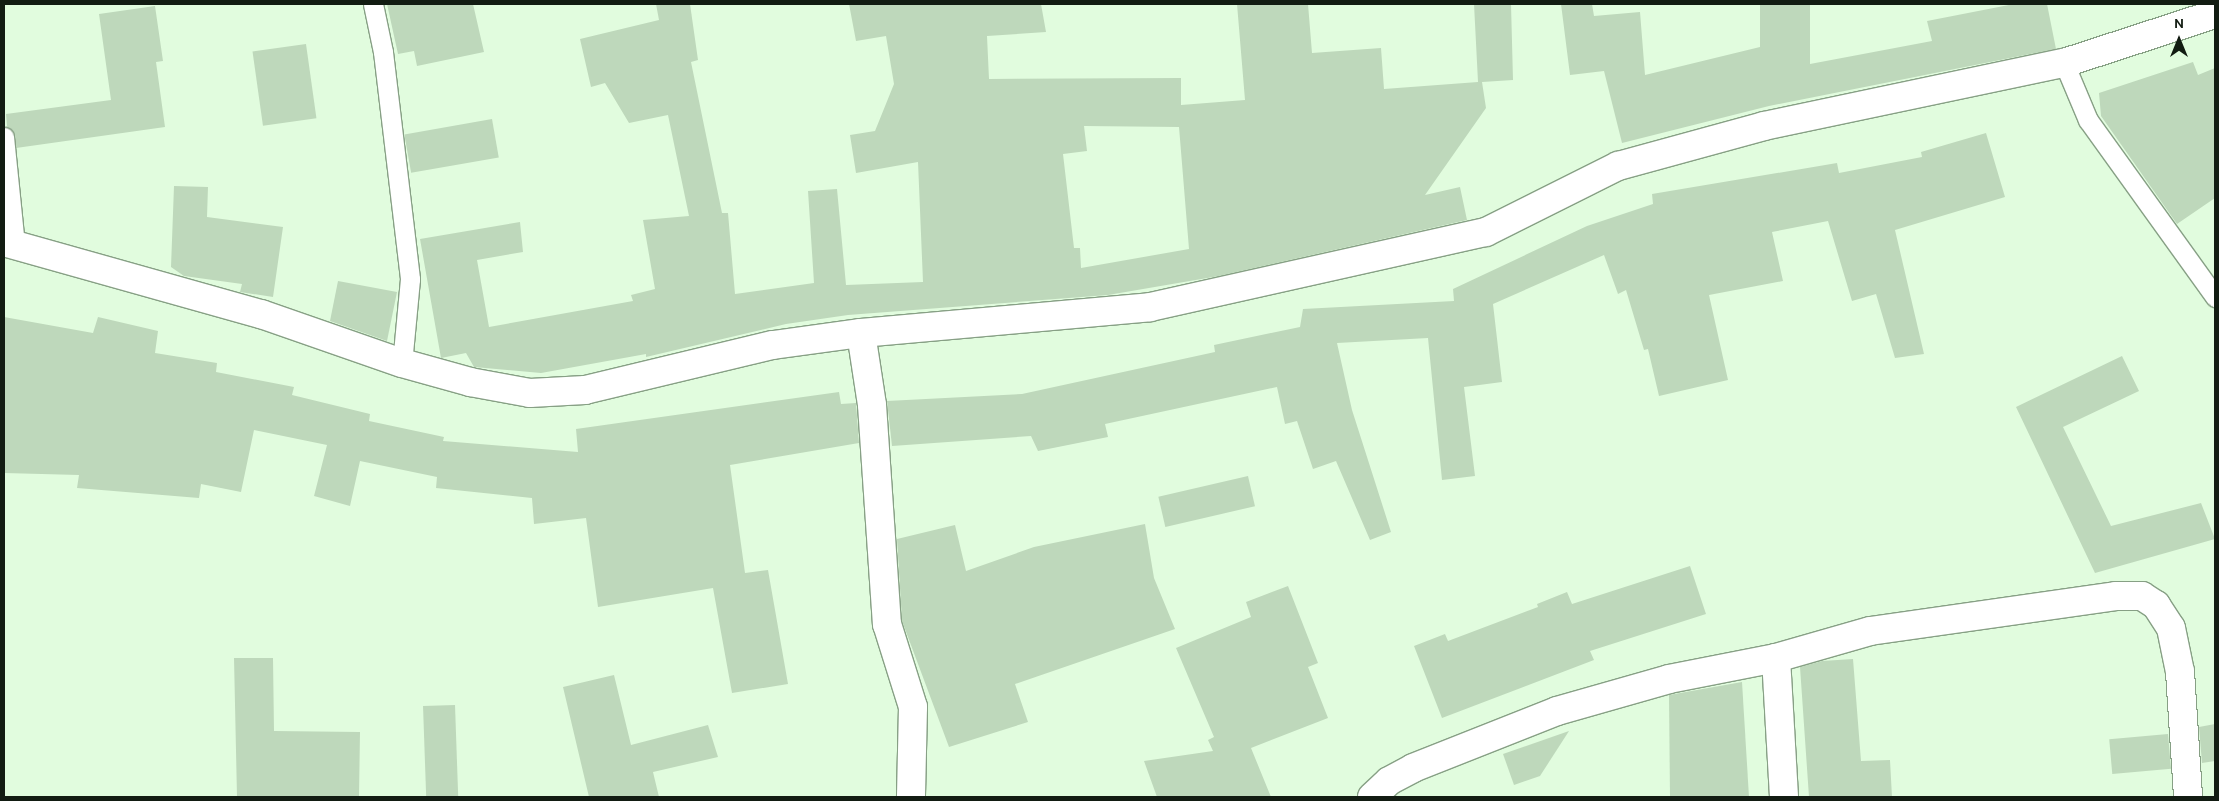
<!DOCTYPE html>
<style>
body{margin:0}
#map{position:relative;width:2219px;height:801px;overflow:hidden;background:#e1fcde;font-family:Overpass,sans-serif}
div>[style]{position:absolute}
.building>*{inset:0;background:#bed8bb;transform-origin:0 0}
.roads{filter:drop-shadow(1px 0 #87a085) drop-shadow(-1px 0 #87a085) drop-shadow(0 1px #87a085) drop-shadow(0 -1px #87a085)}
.lane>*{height:19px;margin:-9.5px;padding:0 9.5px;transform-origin:9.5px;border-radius:9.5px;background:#fff}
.street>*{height:28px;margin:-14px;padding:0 14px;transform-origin:14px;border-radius:14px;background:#fff}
.secondary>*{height:28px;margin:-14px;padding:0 14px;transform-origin:14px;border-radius:14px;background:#fff}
span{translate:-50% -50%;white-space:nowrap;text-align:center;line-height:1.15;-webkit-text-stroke:4px #fff;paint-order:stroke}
.frame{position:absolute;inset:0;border:5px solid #121c12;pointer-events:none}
.north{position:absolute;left:2154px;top:15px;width:50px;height:50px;-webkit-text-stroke:4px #fff;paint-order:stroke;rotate:0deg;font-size:14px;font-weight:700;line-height:20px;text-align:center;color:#121c12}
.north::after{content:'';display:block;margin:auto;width:18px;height:22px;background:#121c12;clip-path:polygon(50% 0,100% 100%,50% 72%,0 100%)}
</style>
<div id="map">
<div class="building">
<i style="clip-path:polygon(387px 4px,473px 4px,484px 52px,417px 66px,414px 51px,398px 54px)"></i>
<i style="clip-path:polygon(evenodd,656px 4px,690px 4px,698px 60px,691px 62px,722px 213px,728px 213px,735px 294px,814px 283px,808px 191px,837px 189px,846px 285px,923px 282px,918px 162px,856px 173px,850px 135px,875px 131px,894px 84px,886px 36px,856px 41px,849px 4px,1041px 4px,1046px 32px,987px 36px,989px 79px,1181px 78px,1181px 105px,1245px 100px,1237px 4px,1308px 4px,1312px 53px,1381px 48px,1384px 89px,1478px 82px,1474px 4px,1511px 4px,1513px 80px,1482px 82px,1486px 108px,1425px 195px,1460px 187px,1467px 220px,1219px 276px,1108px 295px,848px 315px,786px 324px,646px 357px,646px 354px,541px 373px,474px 367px,466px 353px,441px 358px,420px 239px,520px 222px,523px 252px,477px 260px,489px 327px,633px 301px,631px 295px,655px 289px,643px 220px,689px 216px,668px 115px,629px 123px,605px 83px,591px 87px,580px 39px,659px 20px,656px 4px,1084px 126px,1179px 127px,1189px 249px,1081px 268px,1080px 248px,1074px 248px,1063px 154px,1087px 151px,1084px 126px)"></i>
<i style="clip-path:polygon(1561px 4px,1592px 4px,1594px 16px,1640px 12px,1645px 75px,1760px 47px,1760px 4px,1810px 4px,1810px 64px,1932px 41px,1927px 21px,2014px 4px,2047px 4px,2056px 49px,1769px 106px,1622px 143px,1604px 71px,1570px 75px)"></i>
<i style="clip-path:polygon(155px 6px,163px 61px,156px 62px,165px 127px,16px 148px,15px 135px,7px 126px,6px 114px,111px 100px,99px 14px)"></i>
<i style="left:306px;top:44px;width:75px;height:54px;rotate:82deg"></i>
<i style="clip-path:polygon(2193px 62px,2198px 75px,2215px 68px,2215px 198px,2177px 224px,2101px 116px,2099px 93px)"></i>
<i style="left:492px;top:119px;width:39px;height:89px;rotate:80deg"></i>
<i style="clip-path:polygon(1986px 133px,2005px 197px,1895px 230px,1924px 354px,1895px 358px,1876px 294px,1852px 301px,1828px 221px,1772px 232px,1783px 281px,1709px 295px,1728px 380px,1659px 396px,1648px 349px,1644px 350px,1626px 290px,1618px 294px,1604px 255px,1493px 304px,1502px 382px,1464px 387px,1475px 476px,1442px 480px,1428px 338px,1337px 343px,1352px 410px,1391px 532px,1370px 540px,1336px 461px,1313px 469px,1297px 421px,1285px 424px,1277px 387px,1105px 424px,1108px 437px,1038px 451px,1031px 436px,892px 446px,887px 401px,1022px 394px,1215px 352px,1214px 345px,1300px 327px,1303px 309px,1454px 301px,1453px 289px,1587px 226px,1653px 204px,1652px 194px,1837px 163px,1839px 173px,1922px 157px,1921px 152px)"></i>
<i style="clip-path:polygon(174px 186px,208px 187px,207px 217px,283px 227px,273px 297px,240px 292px,242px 284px,184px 276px,171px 267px)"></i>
<i style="clip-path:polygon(338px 281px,397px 292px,387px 341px,330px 321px)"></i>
<i style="clip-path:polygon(4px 317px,93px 333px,98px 317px,158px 331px,155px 353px,217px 363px,216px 372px,294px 387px,292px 395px,370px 414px,369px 421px,444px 437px,443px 441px,578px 452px,576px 429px,839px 392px,841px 404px,856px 403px,859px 443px,730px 465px,745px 573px,768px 570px,788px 684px,732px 693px,713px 588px,598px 607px,586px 518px,534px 524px,532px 498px,436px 488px,437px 477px,360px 461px,350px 506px,314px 496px,327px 445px,254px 430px,241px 492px,201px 484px,199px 498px,77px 488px,79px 475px,4px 473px)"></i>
<i style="clip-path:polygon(2122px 356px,2139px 391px,2063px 427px,2111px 526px,2201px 503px,2215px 539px,2095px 573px,2016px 407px)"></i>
<i style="left:1248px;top:476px;width:31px;height:92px;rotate:77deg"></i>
<i style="clip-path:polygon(1145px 524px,1154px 578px,1175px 629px,1015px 684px,1028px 722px,949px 747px,902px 621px,897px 539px,955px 525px,966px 571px,1034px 547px)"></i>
<i style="clip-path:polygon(1690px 566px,1706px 614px,1590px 651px,1594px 660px,1442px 718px,1414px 646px,1445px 634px,1448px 641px,1538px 607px,1537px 604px,1567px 592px,1572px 604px)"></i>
<i style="clip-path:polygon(1288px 586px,1318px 663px,1308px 667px,1328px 718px,1251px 748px,1271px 797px,1157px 797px,1144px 761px,1213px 751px,1208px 740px,1214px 737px,1176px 648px,1251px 617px,1246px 602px)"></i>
<i style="clip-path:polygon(234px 658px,273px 658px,274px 731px,360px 732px,359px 797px,237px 797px)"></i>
<i style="clip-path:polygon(1853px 659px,1861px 761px,1890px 760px,1892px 797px,1809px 797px,1800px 667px,1822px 661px)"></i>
<i style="clip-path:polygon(614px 675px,631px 745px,708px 725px,718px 757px,653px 772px,659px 797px,589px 797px,563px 687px)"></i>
<i style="clip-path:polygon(1742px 682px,1749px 797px,1670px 797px,1669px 695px)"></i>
<i style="left:455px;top:705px;width:92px;height:32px;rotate:88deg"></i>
<i style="clip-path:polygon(2215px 724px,2215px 761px,2202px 763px,2199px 727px)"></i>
<i style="clip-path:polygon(1569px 731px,1540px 776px,1514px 785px,1503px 754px)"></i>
<i style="left:2168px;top:734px;width:35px;height:59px;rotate:85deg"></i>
</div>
<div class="roads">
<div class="lane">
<i style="left:373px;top:4px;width:49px;rotate:78.2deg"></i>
<i style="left:383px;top:52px;width:229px;rotate:83.2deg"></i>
<i style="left:410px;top:279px;width:84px;rotate:95.4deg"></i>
<i style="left:2064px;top:63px;width:62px;rotate:67.2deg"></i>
<i style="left:2088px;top:120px;width:218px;rotate:54.3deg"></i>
<i style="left:4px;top:137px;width:109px;rotate:84.2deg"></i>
</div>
<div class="street">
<i style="left:861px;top:333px;width:73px;rotate:81.3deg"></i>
<i style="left:872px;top:405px;width:220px;rotate:86.1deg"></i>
<i style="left:887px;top:624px;width:87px;rotate:72.6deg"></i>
<i style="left:913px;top:707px;width:90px;rotate:91.3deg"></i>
<i style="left:1776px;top:658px;width:98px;rotate:-16deg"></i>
<i style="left:1870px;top:631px;width:248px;rotate:-8.1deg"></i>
<i style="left:2116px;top:596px;width:26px"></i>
<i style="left:2142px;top:596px;width:17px;rotate:33deg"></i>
<i style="left:2156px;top:605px;width:27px;rotate:57deg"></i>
<i style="left:2171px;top:628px;width:45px;rotate:78.4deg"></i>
<i style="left:2180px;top:672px;width:125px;rotate:86.3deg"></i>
<i style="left:1372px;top:797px;width:23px;rotate:-43deg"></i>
<i style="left:1389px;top:781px;width:27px;rotate:-28deg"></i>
<i style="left:1413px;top:768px;width:155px;rotate:-21.6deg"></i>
<i style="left:1557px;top:711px;width:116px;rotate:-15.9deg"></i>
<i style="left:1669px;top:679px;width:109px;rotate:-11.1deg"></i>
<i style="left:1776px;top:658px;width:139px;rotate:86.7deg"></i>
</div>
<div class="secondary">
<i style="left:4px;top:242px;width:267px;rotate:15.7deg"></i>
<i style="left:261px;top:314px;width:149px;rotate:19.2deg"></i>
<i style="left:402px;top:363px;width:71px;rotate:15.6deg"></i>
<i style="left:470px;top:382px;width:61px;rotate:10.4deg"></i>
<i style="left:530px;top:393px;width:55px;rotate:-3.1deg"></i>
<i style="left:585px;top:390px;width:193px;rotate:-13.5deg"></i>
<i style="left:773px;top:345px;width:89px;rotate:-7.8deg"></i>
<i style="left:861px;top:333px;width:290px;rotate:-5.1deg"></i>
<i style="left:1150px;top:307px;width:344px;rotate:-12.6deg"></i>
<i style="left:1486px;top:232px;width:148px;rotate:-26.6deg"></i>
<i style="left:1618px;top:166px;width:151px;rotate:-15.3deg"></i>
<i style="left:1764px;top:126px;width:307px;rotate:-11.9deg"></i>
<i style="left:2064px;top:63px;width:159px;rotate:-18deg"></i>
</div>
</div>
<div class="frame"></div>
<div class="north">N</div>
</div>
